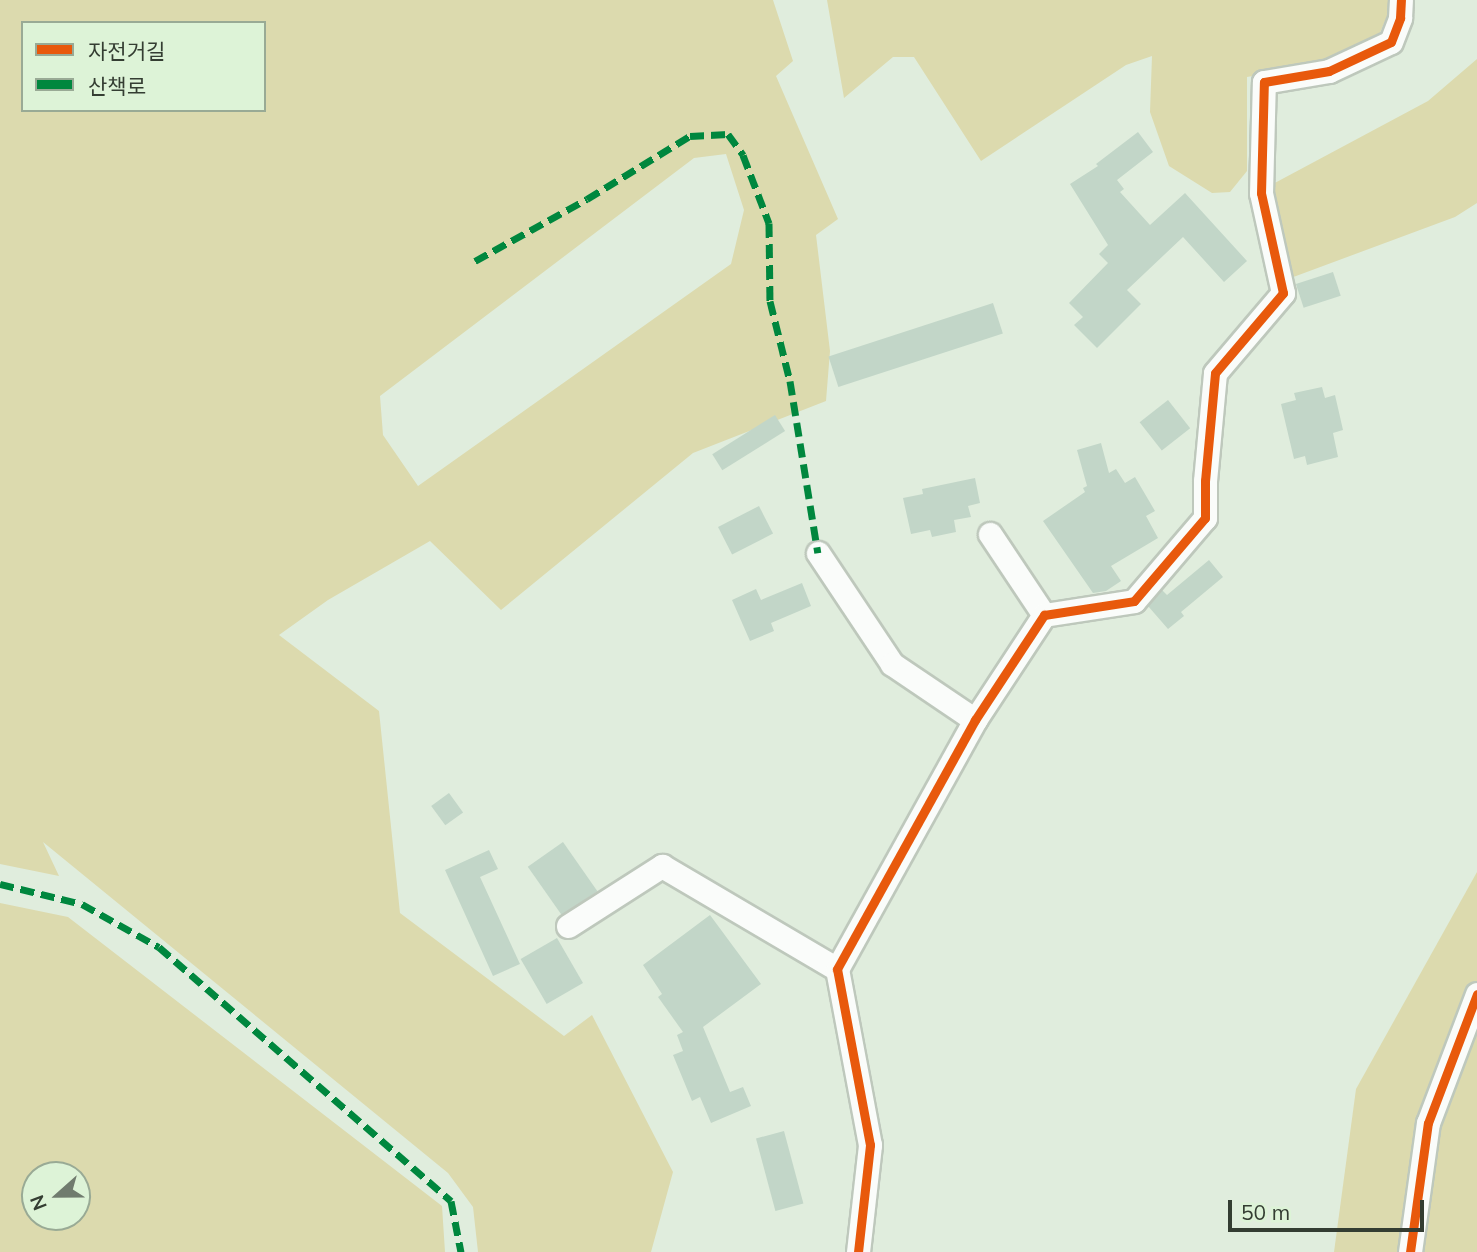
<!DOCTYPE html>
<meta charset="utf-8">
<style>
body{margin:0}
#map{position:relative;width:1477px;height:1252px;overflow:hidden;background:#e0eddd;font-family:Mulish,"Noto Sans KR",sans-serif}
div>[style]{position:absolute}
.green>*{inset:0;background:#dcdaae}
.building>*{inset:0;background:#c2d6c8;transform-origin:0 0}
.roads{filter:drop-shadow(2px 0 #bec8bc) drop-shadow(-2px 0 #bec8bc) drop-shadow(0 2px #bec8bc) drop-shadow(0 -2px #bec8bc)}
.minor>*{height:23px;margin:-11.5px;padding:0 11.5px;transform-origin:11.5px;border-radius:11.5px;background:#fafcfa}
.quiet>*{height:7px;margin-top:-3.5px;transform-origin:0;background:repeating-linear-gradient(90deg,#00873e 0 14px,transparent 0 21px)}
.cycleway>*{height:9px;margin:-4.5px;padding:0 4.5px;transform-origin:4.5px;border-radius:4.5px;background:#e8590c}
span{translate:-50% -50%;white-space:nowrap;text-align:center;line-height:1.15;-webkit-text-stroke:6px #ddf3d7;paint-order:stroke}
.legend{position:absolute;left:21px;top:21px;width:245px;height:91px;box-sizing:border-box;background:#ddf3d7;border:2px solid #99aa95;margin:0;padding:9px 12px;list-style:none;font-size:21px;color:#343d32}
.legend li{display:flex;align-items:center;gap:14px;height:35px}
.legend b{width:35px;border:2px solid #99aa95}
.north{position:absolute;left:21px;top:1161px;width:70px;height:70px;box-sizing:border-box;background:#ddf3d7;border:2px solid #99aa95;border-radius:50%;rotate:249deg;font-size:19px;font-weight:700;line-height:28px;text-align:center;color:#343d32}
.north::after{content:'';display:block;margin:auto;width:24px;height:32px;background:#707b6e;clip-path:polygon(50% 0,100% 100%,50% 72%,0 100%)}
.scale{position:absolute;left:1228px;top:1200px;width:196px;height:32px;box-sizing:border-box;border:4px solid #343d32;border-top:0;padding-left:9px;font-size:21px;line-height:24px;white-space:nowrap;color:#343d32;-webkit-text-stroke:5px #ddf3d7;paint-order:stroke}
</style>
<div id="map">
<div class="green">
<i style="clip-path:polygon(evenodd,0 0,773px 0,793px 61px,776px 76px,838px 219px,816px 235px,830px 351px,826px 401px,693px 453px,501px 610px,430px 541px,328px 600px,279px 635px,379px 711px,400px 913px,564px 1036px,592px 1015px,673px 1172px,651px 1252px,478px 1252px,473px 1207px,448px 1173px,43px 842px,59px 876px,0 864px,0 0,23px 23px,264px 23px,264px 110px,23px 110px,23px 23px,0 0,726px 154px,744px 210px,731px 264px,418px 486px,383px 435px,380px 396px,694px 158px,726px 154px)"></i>
<i style="clip-path:polygon(827px 0,1394px 0,1376px 42px,1302px 67px,1247px 77px,1247px 171px,1230px 192px,1212px 193px,1169px 166px,1150px 112px,1152px 56px,1126px 65px,981px 161px,914px 57px,893px 57px,844px 98px)"></i>
<i style="clip-path:polygon(1477px 59px,1477px 203px,1455px 217px,1288px 279px,1271px 185px,1428px 101px)"></i>
<i style="clip-path:polygon(1477px 872px,1477px 1252px,1334px 1252px,1356px 1089px)"></i>
<i style="clip-path:polygon(evenodd,0 903px,68px 917px,442px 1206px,445px 1252px,0 1252px,0 903px,35px 1175px,77px 1175px,77px 1217px,35px 1217px,35px 1175px)"></i>
</div>
<div class="building">
<i style="clip-path:polygon(1138px 132px,1153px 152px,1117px 180px,1124px 189px,1120px 192px,1150px 225px,1185px 193px,1247px 261px,1224px 282px,1183px 237px,1127px 290px,1141px 304px,1097px 348px,1074px 325px,1083px 317px,1069px 303px,1108px 263px,1099px 254px,1108px 245px,1070px 184px,1098px 166px,1096px 164px)"></i>
<i style="left:1333px;top:272px;width:25px;height:39px;rotate:72deg"></i>
<i style="left:993px;top:303px;width:32px;height:173px;rotate:72deg"></i>
<i style="clip-path:polygon(1322px 387px,1325px 398px,1335px 395px,1343px 430px,1333px 433px,1338px 457px,1307px 465px,1305px 456px,1294px 459px,1281px 404px,1296px 400px,1294px 393px)"></i>
<i style="left:1168px;top:400px;width:36px;height:36px;rotate:52deg"></i>
<i style="left:775px;top:415px;width:19px;height:74px;rotate:58deg"></i>
<i style="clip-path:polygon(1101px 443px,1109px 473px,1116px 469px,1125px 483px,1135px 477px,1155px 511px,1146px 516px,1158px 538px,1111px 566px,1121px 581px,1106px 591px,1093px 593px,1043px 521px,1085px 492px,1083px 488px,1087px 486px,1077px 450px)"></i>
<i style="clip-path:polygon(975px 478px,980px 503px,968px 506px,971px 517px,954px 520px,956px 532px,932px 537px,930px 530px,911px 534px,903px 498px,923px 494px,922px 489px)"></i>
<i style="left:759px;top:506px;width:31px;height:46px;rotate:63deg"></i>
<i style="clip-path:polygon(1209px 560px,1223px 577px,1181px 612px,1184px 616px,1168px 629px,1148px 606px,1162px 590px,1167px 595px)"></i>
<i style="clip-path:polygon(802px 583px,811px 606px,771px 623px,774px 631px,750px 641px,732px 600px,756px 589px,761px 600px)"></i>
<i style="left:449px;top:793px;width:24px;height:22px;rotate:54deg"></i>
<i style="left:563px;top:842px;width:60px;height:43px;rotate:55deg"></i>
<i style="clip-path:polygon(489px 850px,498px 869px,480px 877px,520px 964px,493px 976px,445px 870px)"></i>
<i style="clip-path:polygon(710px 915px,761px 984px,703px 1027px,730px 1092px,743px 1087px,751px 1106px,711px 1123px,700px 1097px,692px 1101px,673px 1055px,683px 1051px,677px 1035px,683px 1032px,658px 997px,662px 994px,643px 965px)"></i>
<i style="left:557px;top:938px;width:52px;height:42px;rotate:60deg"></i>
<i style="left:784px;top:1131px;width:75px;height:29px;rotate:75deg"></i>
</div>
<div class="roads">
<div class="minor">
<i style="left:990px;top:534px;width:97px;rotate:56.3deg"></i>
<i style="left:818px;top:553px;width:133px;rotate:56.3deg"></i>
<i style="left:892px;top:664px;width:100px;rotate:34deg"></i>
<i style="left:568px;top:926px;width:112px;rotate:-32.6deg"></i>
<i style="left:662px;top:866px;width:203px;rotate:30.5deg"></i>
<i style="left:858px;top:1252px;width:108px;rotate:-83.6deg"></i>
<i style="left:870px;top:1145px;width:179px;rotate:-100.6deg"></i>
<i style="left:837px;top:969px;width:285px;rotate:-61deg"></i>
<i style="left:975px;top:720px;width:126px;rotate:-56.7deg"></i>
<i style="left:1044px;top:615px;width:91px;rotate:-8.8deg"></i>
<i style="left:1134px;top:601px;width:109px;rotate:-49.5deg"></i>
<i style="left:1205px;top:518px;width:37px;rotate:-90deg"></i>
<i style="left:1205px;top:481px;width:108px;rotate:-84.7deg"></i>
<i style="left:1215px;top:373px;width:105px;rotate:-49.6deg"></i>
<i style="left:1283px;top:293px;width:102px;rotate:-102.4deg"></i>
<i style="left:1261px;top:193px;width:111px;rotate:-88.5deg"></i>
<i style="left:1264px;top:82px;width:66px;rotate:-9.6deg"></i>
<i style="left:1329px;top:71px;width:68px;rotate:-25.1deg"></i>
<i style="left:1391px;top:42px;width:26px;rotate:-69deg"></i>
<i style="left:1400px;top:18px;width:18px;rotate:-87deg"></i>
<i style="left:1410px;top:1252px;width:130px;rotate:-82.1deg"></i>
<i style="left:1428px;top:1123px;width:138px;rotate:-69.2deg"></i>
</div>
</div>
<div class="quiet">
<i style="left:475px;top:261px;width:128px;rotate:-29deg"></i>
<i style="left:587px;top:199px;width:121px;rotate:-31.5deg"></i>
<i style="left:690px;top:136px;width:38px;rotate:-3deg"></i>
<i style="left:728px;top:134px;width:26px;rotate:54deg"></i>
<i style="left:743px;top:155px;width:73px;rotate:69.1deg"></i>
<i style="left:769px;top:223px;width:78px;rotate:89.3deg"></i>
<i style="left:770px;top:301px;width:82px;rotate:76deg"></i>
<i style="left:790px;top:381px;width:174px;rotate:80.8deg"></i>
<i style="left:0;top:884px;width:84px;rotate:13.7deg"></i>
<i style="left:82px;top:904px;width:88px;rotate:29.2deg"></i>
<i style="left:159px;top:947px;width:387px;rotate:41deg"></i>
<i style="left:451px;top:1201px;width:52px;rotate:78.9deg"></i>
</div>
<div class="cycleway">
<i style="left:858px;top:1252px;width:108px;rotate:-83.6deg"></i>
<i style="left:870px;top:1145px;width:179px;rotate:-100.6deg"></i>
<i style="left:837px;top:969px;width:285px;rotate:-61deg"></i>
<i style="left:975px;top:720px;width:126px;rotate:-56.7deg"></i>
<i style="left:1044px;top:615px;width:91px;rotate:-8.8deg"></i>
<i style="left:1134px;top:601px;width:109px;rotate:-49.5deg"></i>
<i style="left:1205px;top:518px;width:37px;rotate:-90deg"></i>
<i style="left:1205px;top:481px;width:108px;rotate:-84.7deg"></i>
<i style="left:1215px;top:373px;width:105px;rotate:-49.6deg"></i>
<i style="left:1283px;top:293px;width:102px;rotate:-102.4deg"></i>
<i style="left:1261px;top:193px;width:111px;rotate:-88.5deg"></i>
<i style="left:1264px;top:82px;width:66px;rotate:-9.6deg"></i>
<i style="left:1329px;top:71px;width:68px;rotate:-25.1deg"></i>
<i style="left:1391px;top:42px;width:26px;rotate:-69deg"></i>
<i style="left:1400px;top:18px;width:18px;rotate:-87deg"></i>
<i style="left:1410px;top:1252px;width:130px;rotate:-82.1deg"></i>
<i style="left:1428px;top:1123px;width:138px;rotate:-69.2deg"></i>
</div>
<ul class="legend">
<li><b style="height:9px;background:#e8590c"></b>자전거길</li>
<li><b style="height:9px;background:#00873e"></b>산책로</li>
</ul>
<div class="north">N</div>
<div class="scale">50 m</div>
</div>
